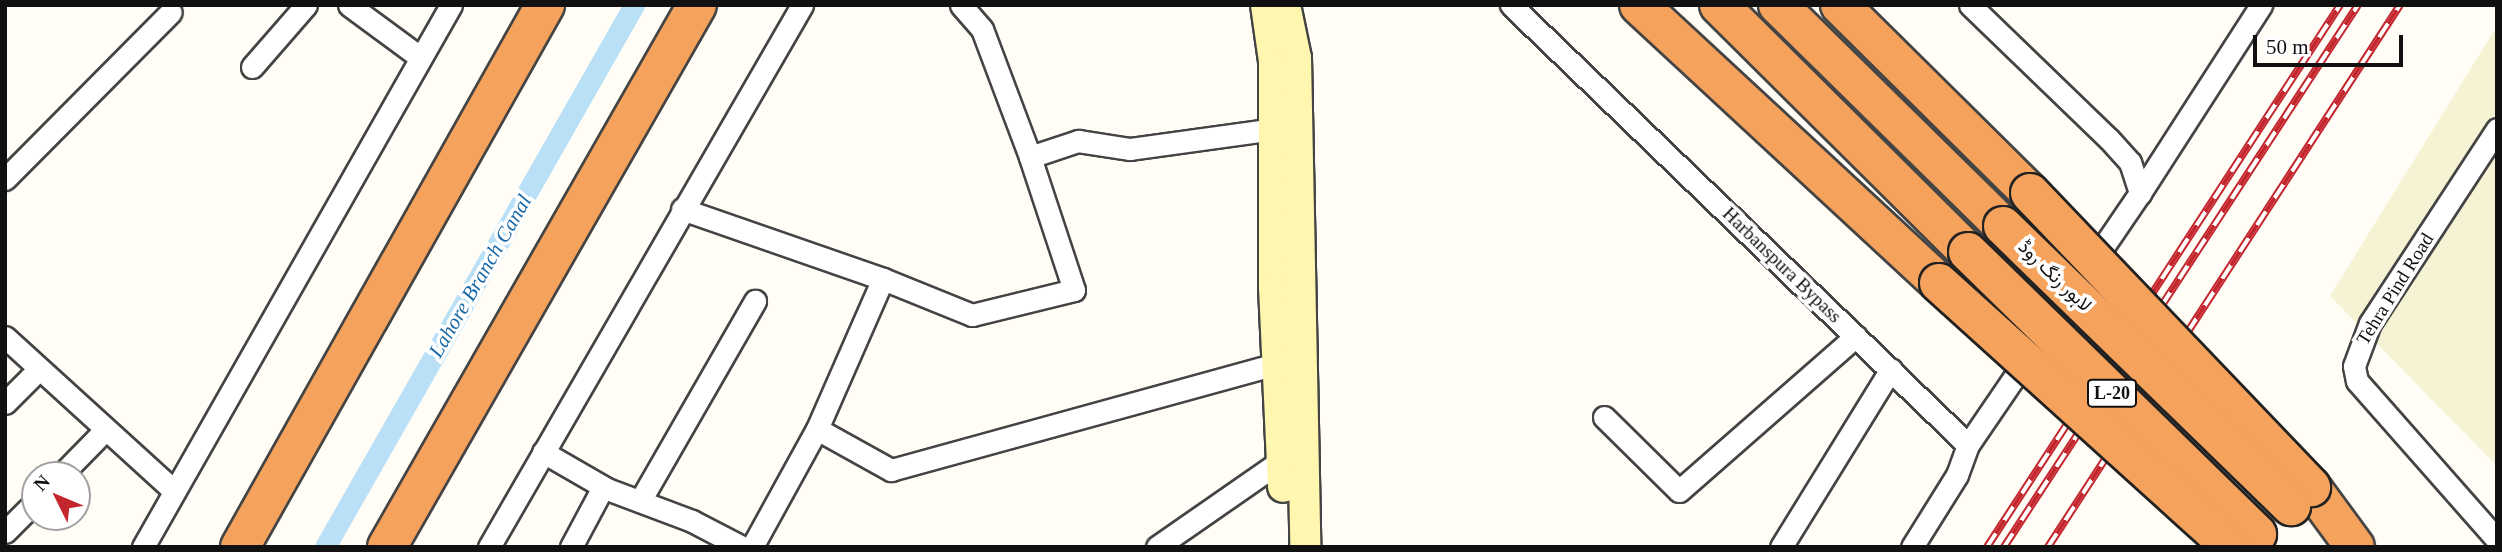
<!DOCTYPE html>
<meta charset="utf-8">
<style>
body{margin:0}
#map{position:relative;width:2502px;height:552px;overflow:hidden;background:#fffdf5;font-family:"Times New Roman",Vazirmatn,serif}
div>[style]{position:absolute}
.farmland>*{inset:0;background:#f6f3d4}
.canal>*{height:21px;margin:-10.5px;padding:0 10.5px;transform-origin:10.5px;border-radius:10.5px;background:#b9e0f7}
.roads{filter:drop-shadow(2px 0 #444) drop-shadow(-2px 0 #444) drop-shadow(0 2px #444) drop-shadow(0 -2px #444)}
.street>*{height:21px;margin:-10.5px;padding:0 10.5px;transform-origin:10.5px;border-radius:10.5px;background:#fff}
.secondary>*{height:30px;margin:-15px;padding:0 15px;transform-origin:15px;border-radius:15px;background:#fff6b0}
.highway>*{height:38px;margin:-19px;padding:0 19px;transform-origin:19px;border-radius:19px;background:#f5a25d}
.rail>*{height:8px;margin-top:-4px;transform-origin:0;background:repeating-linear-gradient(90deg,#fff 0 16px,#c4262e 0 32px);box-sizing:border-box;border-block:2px solid #c4262e}
.bridges{filter:drop-shadow(2px 0 #222) drop-shadow(-2px 0 #222) drop-shadow(0 2px #222) drop-shadow(0 -2px #222)}
.highway-bridge>*{height:38px;margin:-19px;padding:0 19px;transform-origin:19px;border-radius:19px;background:#f5a25d}
span{translate:-50% -50%;white-space:nowrap;text-align:center;line-height:1.15;-webkit-text-stroke:7px #fff;paint-order:stroke}
.shield-label span{padding:2px 5px;background:#fff;border:2px solid;border-radius:5px;-webkit-text-stroke-width:0}
.shield-label{font-size:18px;color:#111;font-weight:700}
.street-label{font-size:19px;color:#111}
.water-label{font-size:21px;color:#1768a6;font-style:italic}
.frame{position:absolute;inset:0;border:7px solid #111;pointer-events:none}
.north{position:absolute;left:21px;top:461px;width:70px;height:70px;box-sizing:border-box;background:#fff;border:2px solid #a0a0a0;border-radius:50%;rotate:313deg;font-size:19px;font-weight:700;line-height:28px;text-align:center;color:#111}
.north::after{content:'';display:block;margin:auto;width:24px;height:32px;background:#c4262e;clip-path:polygon(50% 0,100% 100%,50% 72%,0 100%)}
.scale{position:absolute;left:2253px;top:35px;width:150px;height:32px;box-sizing:border-box;border:4px solid #111;border-top:0;padding-left:9px;font-size:21px;line-height:24px;white-space:nowrap;color:#111;-webkit-text-stroke:5px #fff;paint-order:stroke}
</style>
<div id="map">
<div class="farmland">
<i style="clip-path:polygon(2497px 26px,2497px 466px,2330px 296px)"></i>
</div>
<div class="canal">
<i style="left:325px;top:547px;width:624px;rotate:-60.31deg"></i>
</div>
<div class="roads">
<div class="street">
<i style="left:349px;top:5px;width:89px;rotate:36.4deg"></i>
<i style="left:961px;top:5px;width:32px;rotate:49deg"></i>
<i style="left:982px;top:29px;width:137px;rotate:69.4deg"></i>
<i style="left:1511px;top:5px;width:634px;rotate:43.91deg"></i>
<i style="left:1970px;top:5px;width:193px;rotate:44deg"></i>
<i style="left:2109px;top:139px;width:31px;rotate:48deg"></i>
<i style="left:2130px;top:162px;width:33px;rotate:72deg"></i>
<i style="left:252px;top:67px;width:82px;rotate:-48.9deg"></i>
<i style="left:2497px;top:129px;width:232px;rotate:123.2deg"></i>
<i style="left:2370px;top:323px;width:46px;rotate:110.4deg"></i>
<i style="left:2354px;top:366px;width:15px;rotate:79deg"></i>
<i style="left:2357px;top:381px;width:212px;rotate:48.6deg"></i>
<i style="left:5px;top:179px;width:235px;rotate:-45.2deg"></i>
<i style="left:682px;top:209px;width:213px;rotate:19.2deg"></i>
<i style="left:5px;top:337px;width:229px;rotate:42.3deg"></i>
<i style="left:5px;top:403px;width:47px;rotate:-45deg"></i>
<i style="left:1604px;top:417px;width:105px;rotate:44.6deg"></i>
<i style="left:1679px;top:491px;width:235px;rotate:-41.2deg"></i>
<i style="left:817px;top:429px;width:164px;rotate:-66.3deg"></i>
<i style="left:883px;top:279px;width:96px;rotate:22deg"></i>
<i style="left:972px;top:315px;width:105px;rotate:-13.8deg"></i>
<i style="left:1074px;top:290px;width:140px;rotate:-108.3deg"></i>
<i style="left:1030px;top:157px;width:51px;rotate:-18.4deg"></i>
<i style="left:1078px;top:141px;width:53px;rotate:8.7deg"></i>
<i style="left:1130px;top:149px;width:160px;rotate:-7.9deg"></i>
<i style="left:543px;top:452px;width:74px;rotate:30deg"></i>
<i style="left:607px;top:489px;width:91px;rotate:20.6deg"></i>
<i style="left:692px;top:521px;width:56px;rotate:27.5deg"></i>
<i style="left:61px;top:475px;width:64px;rotate:-45.6deg"></i>
<i style="left:640px;top:501px;width:231px;rotate:-60.1deg"></i>
<i style="left:5px;top:532px;width:42px;rotate:-45deg"></i>
<i style="left:143px;top:547px;width:623px;rotate:-60.39deg"></i>
<i style="left:489px;top:547px;width:626px;rotate:-59.99deg"></i>
<i style="left:571px;top:547px;width:68px;rotate:-61.9deg"></i>
<i style="left:752px;top:547px;width:135px;rotate:-61.2deg"></i>
<i style="left:817px;top:429px;width:85px;rotate:29deg"></i>
<i style="left:891px;top:470px;width:413px;rotate:-15.4deg"></i>
<i style="left:1157px;top:547px;width:160px;rotate:-34.8deg"></i>
<i style="left:1781px;top:547px;width:209px;rotate:-58.3deg"></i>
<i style="left:1912px;top:547px;width:85px;rotate:-58deg"></i>
<i style="left:1957px;top:475px;width:32px;rotate:-70deg"></i>
<i style="left:1968px;top:445px;width:305px;rotate:-55.7deg"></i>
<i style="left:2140px;top:193px;width:224px;rotate:-57.2deg"></i>
</div>
<div class="secondary">
<i style="left:1266px;top:5px;width:57px;rotate:81.9deg"></i>
<i style="left:1274px;top:61px;width:226px;rotate:90deg"></i>
<i style="left:1274px;top:287px;width:200px;rotate:87.4deg"></i>
<i style="left:1285px;top:5px;width:54px;rotate:78.3deg"></i>
<i style="left:1296px;top:58px;width:489px;rotate:88.9deg"></i>
</div>
<div class="highway">
<i style="left:1639px;top:5px;width:409px;rotate:42.8deg"></i>
<i style="left:1719px;top:5px;width:351px;rotate:44.8deg"></i>
<i style="left:1778px;top:5px;width:315px;rotate:44.5deg"></i>
<i style="left:1840px;top:5px;width:267px;rotate:44.7deg"></i>
<i style="left:2311px;top:487px;width:74px;rotate:53.7deg"></i>
<i style="left:240px;top:547px;width:622px;rotate:-60.63deg"></i>
<i style="left:387px;top:547px;width:624px;rotate:-60.23deg"></i>
</div>
</div>
<div class="rail">
<i style="left:1987px;top:547px;width:647px;rotate:-56.92deg"></i>
<i style="left:2004px;top:547px;width:647px;rotate:-56.85deg"></i>
<i style="left:2048px;top:547px;width:646px;rotate:-57deg"></i>
</div>
<div class="bridges">
<div class="highway-bridge">
<i style="left:2030px;top:193px;width:407px;rotate:46.3deg"></i>
<i style="left:2003px;top:226px;width:402px;rotate:44.2deg"></i>
<i style="left:1968px;top:252px;width:404px;rotate:44.3deg"></i>
<i style="left:1939px;top:283px;width:394px;rotate:42.1deg"></i>
</div>
</div>
<div class="shield-label">
<span style="left:2112px;top:393px">L-20</span>
</div>
<div class="street-label">
<span style="left:1782px;top:265px;rotate:44deg">Harbanspura Bypass</span>
<span style="left:2055px;top:276px;rotate:44deg">لاہور رنگ روڈ</span>
<span style="left:2395px;top:289px;rotate:-58deg">Tehra Pind Road</span>
</div>
<div class="water-label">
<span style="left:480px;top:276px;rotate:-60deg">Lahore Branch Canal</span>
</div>
<div class="frame"></div>
<div class="north">N</div>
<div class="scale">50 m</div>
</div>
